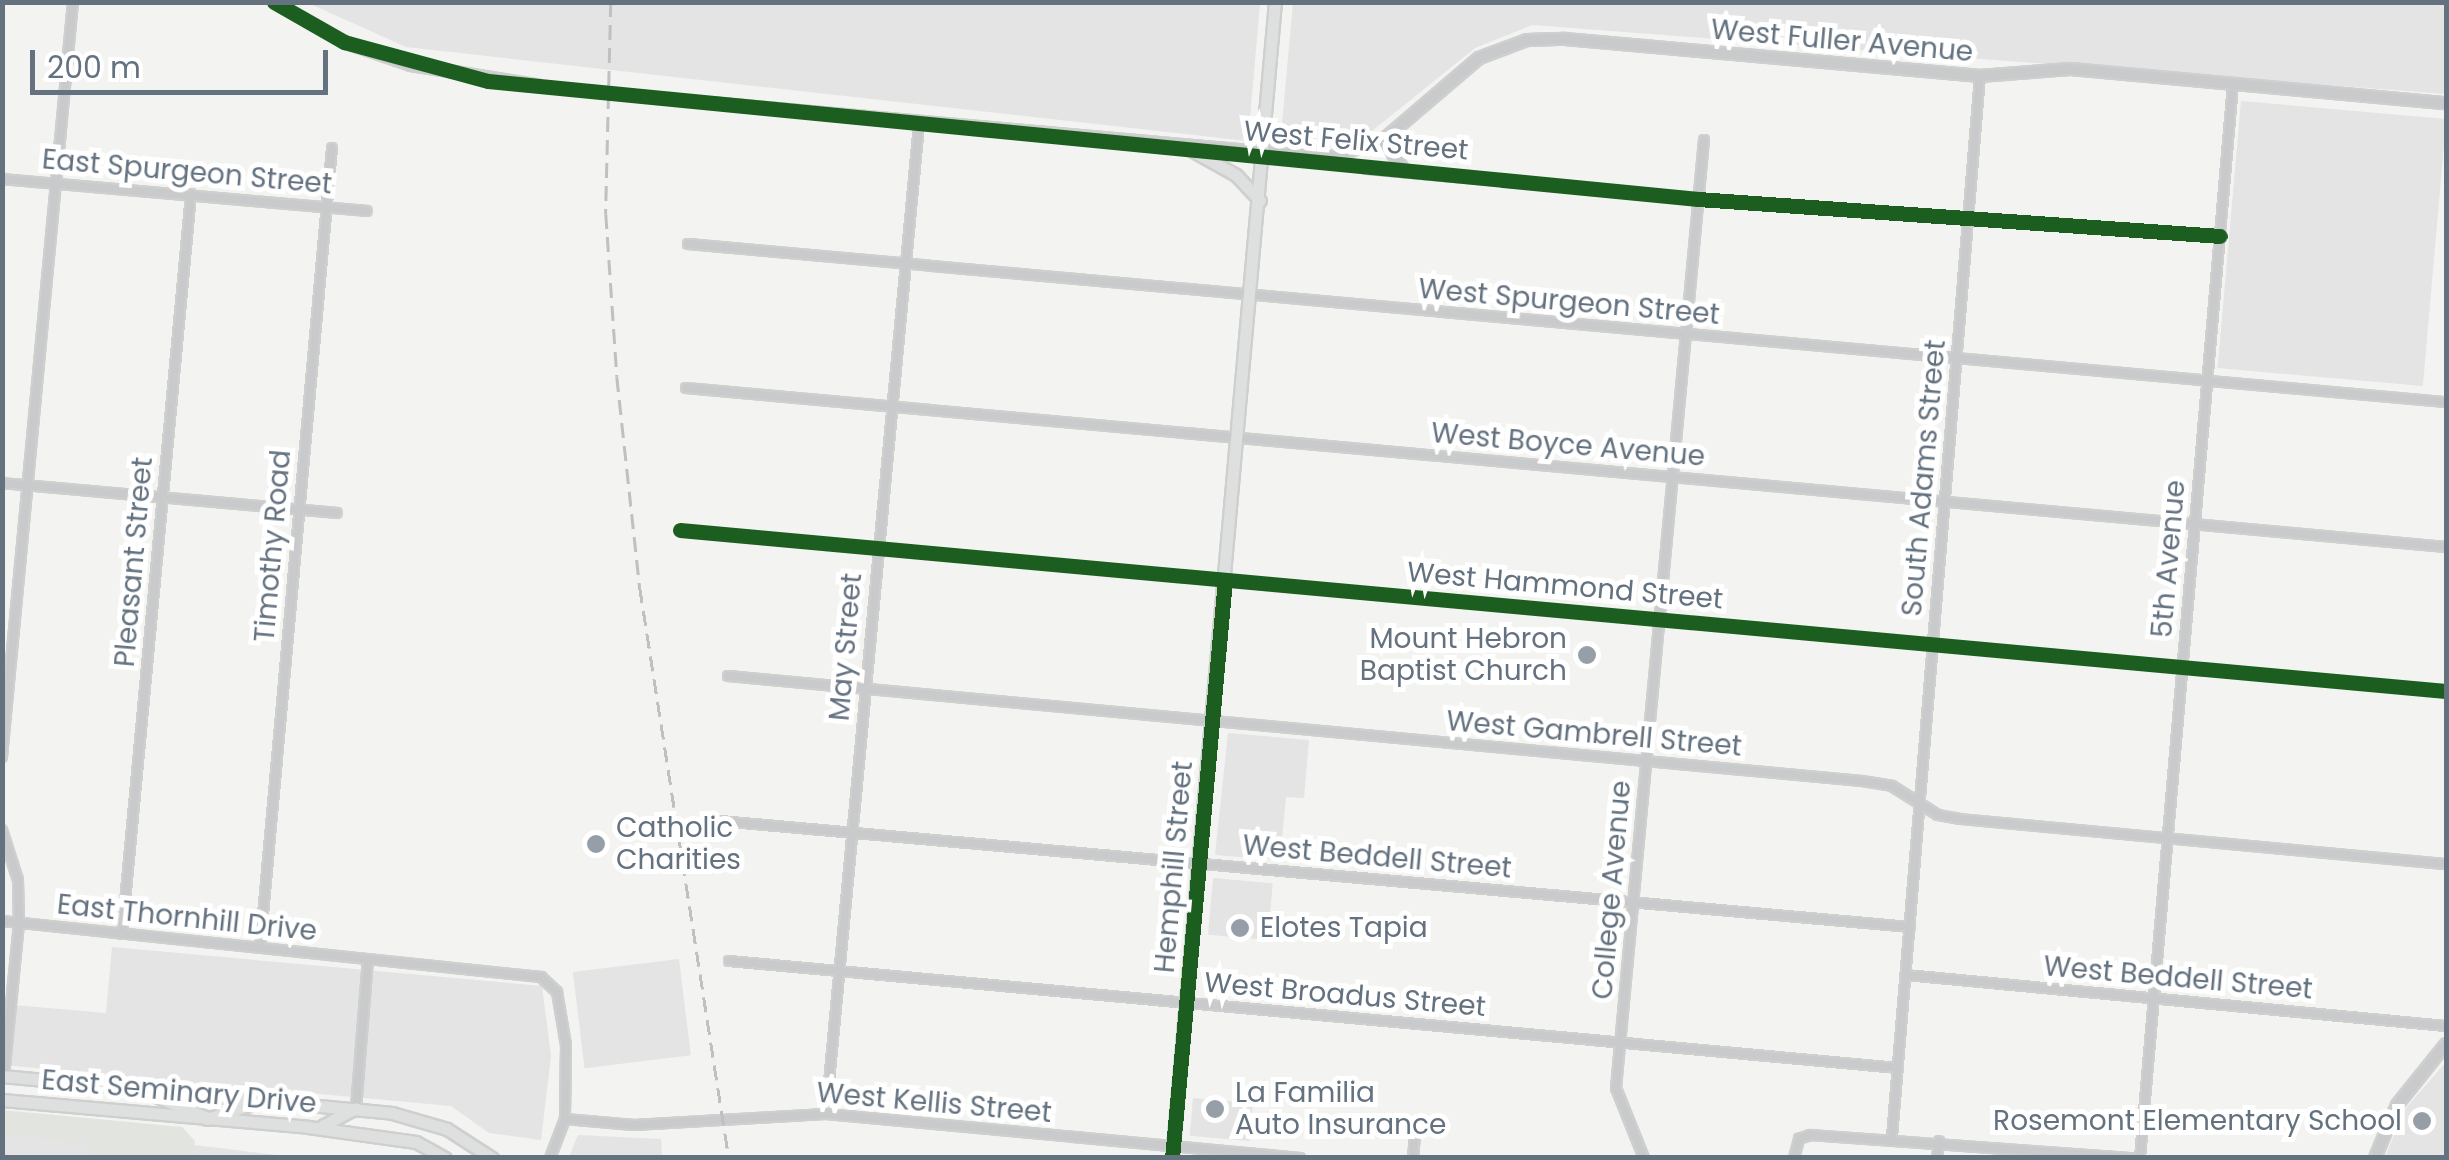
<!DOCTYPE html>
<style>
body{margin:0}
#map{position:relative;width:2449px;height:1160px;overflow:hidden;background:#f3f3f1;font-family:Poppins,sans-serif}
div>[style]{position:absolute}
.built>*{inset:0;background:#e3e4e3;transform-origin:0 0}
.green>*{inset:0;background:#e2e5df}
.roads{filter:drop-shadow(2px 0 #cfcfcf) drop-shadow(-2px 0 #cfcfcf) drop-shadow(0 2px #cfcfcf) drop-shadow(0 -2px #cfcfcf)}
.minor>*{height:8px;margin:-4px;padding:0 4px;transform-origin:4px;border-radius:4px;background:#c8cacb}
.tertiary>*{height:10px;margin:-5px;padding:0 5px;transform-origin:5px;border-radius:5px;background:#c8cacb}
.secondary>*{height:11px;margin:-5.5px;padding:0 5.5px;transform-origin:5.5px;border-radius:5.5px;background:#dedfdf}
.rail>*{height:2.5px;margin-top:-1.25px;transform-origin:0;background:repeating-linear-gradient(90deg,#bfc0c1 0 15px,transparent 0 23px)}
.tertiary-bridge>*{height:10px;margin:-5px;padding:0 5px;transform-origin:5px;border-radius:5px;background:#c8cacb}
.cycleway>*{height:15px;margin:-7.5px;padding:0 7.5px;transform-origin:7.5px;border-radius:7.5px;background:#1b5e20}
.dots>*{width:28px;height:28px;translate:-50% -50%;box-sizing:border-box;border:5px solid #fff;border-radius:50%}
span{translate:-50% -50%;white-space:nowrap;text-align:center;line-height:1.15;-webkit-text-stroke:10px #fff;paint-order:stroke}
.street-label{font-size:28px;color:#647280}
.poi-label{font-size:28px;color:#647280}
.right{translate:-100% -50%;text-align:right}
.left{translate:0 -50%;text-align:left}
.frame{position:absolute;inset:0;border:5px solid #647280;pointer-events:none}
.scale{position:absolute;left:30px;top:50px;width:298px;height:45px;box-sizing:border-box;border:5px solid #647280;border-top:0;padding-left:12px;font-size:30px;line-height:35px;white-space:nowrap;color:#647280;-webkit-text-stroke:8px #fff;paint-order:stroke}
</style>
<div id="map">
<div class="built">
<i style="clip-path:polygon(308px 3px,1260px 3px,1248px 141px,406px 47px)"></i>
<i style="clip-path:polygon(1293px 3px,2446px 3px,2446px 94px,1532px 25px,1475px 48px,1367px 135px,1302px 150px,1280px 146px)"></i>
<i style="left:2241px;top:101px;width:206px;height:268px;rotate:5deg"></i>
<i style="clip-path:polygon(1228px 733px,1309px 740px,1304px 798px,1286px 797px,1280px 860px,1215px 855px)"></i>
<i style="left:1213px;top:878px;width:60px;height:57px;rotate:5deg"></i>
<i style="clip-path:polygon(112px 947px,542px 986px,551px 1056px,541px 1140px,489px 1133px,451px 1106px,3px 1065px,2px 1004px,106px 1013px)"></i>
<i style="left:679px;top:959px;width:97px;height:107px;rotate:83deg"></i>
<i style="clip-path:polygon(2446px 1062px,2446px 1157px,2385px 1157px,2405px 1109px)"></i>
<i style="left:1193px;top:1098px;width:60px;height:38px;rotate:5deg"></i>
<i style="clip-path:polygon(3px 1122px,293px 1157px,3px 1157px)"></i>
<i style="clip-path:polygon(578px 1135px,661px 1139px,662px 1157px,569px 1157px)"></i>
</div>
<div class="green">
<i style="clip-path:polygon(2px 1110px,182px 1127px,195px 1141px,193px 1157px,89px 1157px,88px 1143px,3px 1135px)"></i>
</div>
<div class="roads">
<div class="minor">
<i style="left:1329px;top:158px;width:40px;rotate:16deg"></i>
<i style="left:1367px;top:169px;width:332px;rotate:5.2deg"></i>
<i style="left:1698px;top:199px;width:523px;rotate:4.05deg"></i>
<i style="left:2px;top:179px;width:366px;rotate:5deg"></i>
<i style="left:688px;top:244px;width:1765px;rotate:5.14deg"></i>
<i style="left:686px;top:388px;width:1767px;rotate:5.16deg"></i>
<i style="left:2px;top:483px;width:336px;rotate:5.1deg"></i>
<i style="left:680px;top:530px;width:1773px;rotate:5.21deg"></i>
<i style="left:728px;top:676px;width:1139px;rotate:5.29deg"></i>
<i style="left:1862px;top:781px;width:30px;rotate:9deg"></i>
<i style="left:1892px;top:786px;width:54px;rotate:32.2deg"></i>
<i style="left:1938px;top:815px;width:22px;rotate:10deg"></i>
<i style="left:1960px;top:819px;width:488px;rotate:5.3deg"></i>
<i style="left:2px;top:757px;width:758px;rotate:-84.63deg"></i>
<i style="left:720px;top:821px;width:1195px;rotate:5.09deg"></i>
<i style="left:2px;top:830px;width:52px;rotate:72.3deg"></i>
<i style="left:18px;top:880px;width:43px;rotate:88.7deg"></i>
<i style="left:19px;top:923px;width:154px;rotate:95.6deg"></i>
<i style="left:2px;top:921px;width:542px;rotate:5.93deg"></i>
<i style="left:541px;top:977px;width:22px;rotate:43deg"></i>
<i style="left:557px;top:992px;width:54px;rotate:80.4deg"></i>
<i style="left:566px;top:1045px;width:74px;rotate:90.8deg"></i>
<i style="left:565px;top:1119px;width:42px;rotate:111deg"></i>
<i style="left:122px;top:934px;width:743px;rotate:-84.67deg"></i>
<i style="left:260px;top:948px;width:803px;rotate:-84.86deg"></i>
<i style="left:729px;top:961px;width:1174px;rotate:5.23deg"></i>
<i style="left:1906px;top:975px;width:542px;rotate:5.4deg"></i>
<i style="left:356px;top:1108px;width:149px;rotate:-85.4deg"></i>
<i style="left:826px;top:1114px;width:994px;rotate:-84.63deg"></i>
<i style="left:565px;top:1119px;width:69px;rotate:5deg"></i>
<i style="left:634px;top:1125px;width:192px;rotate:-3.3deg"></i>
<i style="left:826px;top:1114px;width:476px;rotate:5.3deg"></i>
<i style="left:1892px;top:1137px;width:1065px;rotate:-85.26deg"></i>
<i style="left:1413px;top:1158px;width:24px;rotate:-85deg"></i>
<i style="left:1644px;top:1158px;width:75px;rotate:-111.8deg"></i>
<i style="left:1616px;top:1088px;width:952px;rotate:-84.7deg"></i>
<i style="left:1794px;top:1158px;width:20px;rotate:-75deg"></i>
<i style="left:1799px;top:1139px;width:12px;rotate:-20deg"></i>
<i style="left:1810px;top:1135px;width:324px;rotate:4.1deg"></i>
<i style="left:1937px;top:1158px;width:17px;rotate:-83deg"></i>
<i style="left:2140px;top:1158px;width:1078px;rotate:-85.05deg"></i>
</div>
<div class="tertiary">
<i style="left:274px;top:2px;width:81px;rotate:29.7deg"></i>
<i style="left:344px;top:42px;width:71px;rotate:18.9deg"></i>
<i style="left:411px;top:65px;width:127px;rotate:9.1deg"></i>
<i style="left:710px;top:103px;width:621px;rotate:5.08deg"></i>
<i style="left:1329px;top:158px;width:57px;rotate:-18.4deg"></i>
<i style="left:1383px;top:140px;width:126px;rotate:-40.5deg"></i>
<i style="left:1479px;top:58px;width:51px;rotate:-20.6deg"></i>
<i style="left:1527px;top:40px;width:38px;rotate:-2deg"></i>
<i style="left:1565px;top:39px;width:417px;rotate:5.1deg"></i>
<i style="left:1980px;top:76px;width:90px;rotate:-4.4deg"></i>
<i style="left:2070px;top:69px;width:378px;rotate:5.2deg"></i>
<i style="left:1383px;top:140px;width:35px;rotate:55deg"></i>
<i style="left:2375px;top:1158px;width:57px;rotate:-67.5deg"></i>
<i style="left:2397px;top:1105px;width:78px;rotate:-51.2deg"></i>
</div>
<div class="secondary">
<i style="left:1193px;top:151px;width:49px;rotate:29.2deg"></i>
<i style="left:1236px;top:175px;width:35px;rotate:47deg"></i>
<i style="left:2px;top:1076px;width:392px;rotate:5.4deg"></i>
<i style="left:392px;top:1113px;width:57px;rotate:16.2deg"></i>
<i style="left:447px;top:1129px;width:54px;rotate:32.8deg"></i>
<i style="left:156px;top:1096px;width:56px;rotate:23.3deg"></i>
<i style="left:2px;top:1100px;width:307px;rotate:5deg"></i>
<i style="left:308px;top:1127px;width:109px;rotate:7.9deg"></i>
<i style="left:416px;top:1142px;width:33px;rotate:29deg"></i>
<i style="left:207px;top:1119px;width:44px;rotate:-18.4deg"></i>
<i style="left:322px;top:1126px;width:38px;rotate:-28deg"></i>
<i style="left:1172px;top:1158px;width:1161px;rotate:-84.91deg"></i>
</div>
</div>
<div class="rail">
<i style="left:611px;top:2px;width:212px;rotate:91.4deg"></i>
<i style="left:606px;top:214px;width:163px;rotate:86.1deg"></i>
<i style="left:617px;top:377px;width:212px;rotate:83.8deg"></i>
<i style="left:640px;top:588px;width:577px;rotate:81.13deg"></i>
</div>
<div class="tertiary-bridge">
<i style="left:536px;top:85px;width:175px;rotate:5.9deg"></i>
</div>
<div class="cycleway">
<i style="left:274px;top:2px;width:81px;rotate:29.7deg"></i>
<i style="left:344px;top:42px;width:149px;rotate:15.2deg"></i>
<i style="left:488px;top:81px;width:1216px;rotate:5.57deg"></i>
<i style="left:1698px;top:199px;width:523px;rotate:4.05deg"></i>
<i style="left:680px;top:530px;width:1773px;rotate:5.21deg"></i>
<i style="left:1172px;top:1158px;width:580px;rotate:-84.76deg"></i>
</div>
<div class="dots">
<i style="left:1587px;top:655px;background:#969fa8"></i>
<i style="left:596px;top:844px;background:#969fa8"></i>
<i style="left:1240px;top:928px;background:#969fa8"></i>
<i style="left:1215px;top:1109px;background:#969fa8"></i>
<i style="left:2422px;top:1121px;background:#969fa8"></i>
</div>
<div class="street-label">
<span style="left:1842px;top:41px;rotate:5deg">West Fuller Avenue</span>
<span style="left:1356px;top:141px;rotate:5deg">West Felix Street</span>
<span style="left:187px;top:172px;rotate:5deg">East Spurgeon Street</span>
<span style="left:1569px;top:302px;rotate:5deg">West Spurgeon Street</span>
<span style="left:1568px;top:445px;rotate:5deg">West Boyce Avenue</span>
<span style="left:1924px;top:478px;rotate:-85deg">South Adams Street</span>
<span style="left:273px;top:546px;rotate:-85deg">Timothy Road</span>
<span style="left:2169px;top:559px;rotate:-85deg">5th Avenue</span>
<span style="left:134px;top:562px;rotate:-85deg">Pleasant Street</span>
<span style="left:1565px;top:586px;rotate:5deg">West Hammond Street</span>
<span style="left:846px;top:647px;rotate:-85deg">May Street</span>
<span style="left:1594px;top:734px;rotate:5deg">West Gambrell Street</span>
<span style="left:1377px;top:857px;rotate:5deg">West Beddell Street</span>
<span style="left:1174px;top:867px;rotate:-85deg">Hemphill Street</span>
<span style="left:1612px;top:890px;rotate:-85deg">College Avenue</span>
<span style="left:187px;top:918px;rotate:6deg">East Thornhill Drive</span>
<span style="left:2178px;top:978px;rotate:5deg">West Beddell Street</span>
<span style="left:1345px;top:995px;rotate:5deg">West Broadus Street</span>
<span style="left:179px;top:1092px;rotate:5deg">East Seminary Drive</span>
<span style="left:934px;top:1103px;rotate:5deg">West Kellis Street</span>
</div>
<div class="poi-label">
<span class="right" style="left:1567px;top:655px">Mount Hebron<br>Baptist Church</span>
<span class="left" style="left:616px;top:844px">Catholic<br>Charities</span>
<span class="left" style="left:1260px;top:928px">Elotes Tapia</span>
<span class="left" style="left:1235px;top:1109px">La Familia<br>Auto Insurance</span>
<span class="right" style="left:2402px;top:1121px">Rosemont Elementary School</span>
</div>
<div class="frame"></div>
<div class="scale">200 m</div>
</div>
